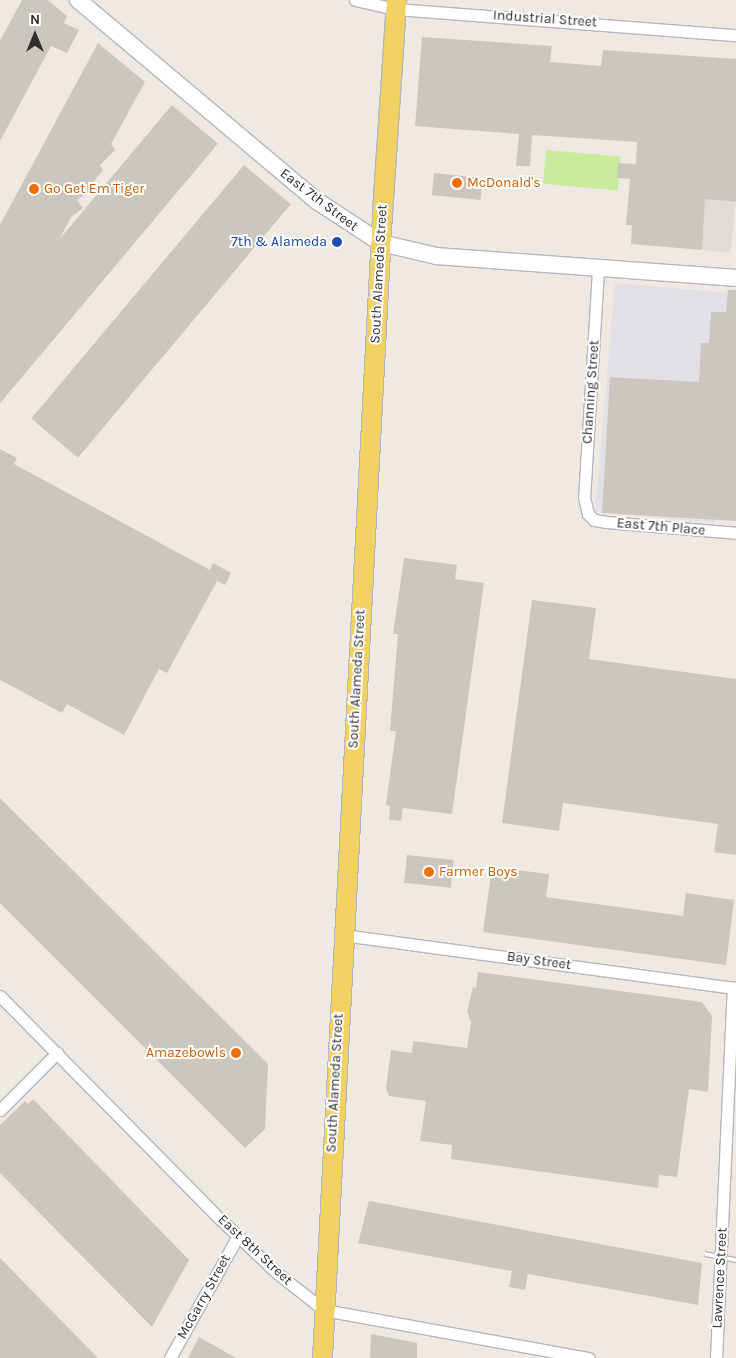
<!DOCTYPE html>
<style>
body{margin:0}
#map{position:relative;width:736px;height:1358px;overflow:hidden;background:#efe9e1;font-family:Karla,sans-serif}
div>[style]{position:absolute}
.industrial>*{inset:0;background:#e3e1e8;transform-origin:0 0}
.pitch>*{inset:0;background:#c9ec9a;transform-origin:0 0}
.plaza>*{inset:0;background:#dfdcd8;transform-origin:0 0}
.building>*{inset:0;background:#cbc7bf;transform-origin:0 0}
.roads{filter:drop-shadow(1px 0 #b4b7c1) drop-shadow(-1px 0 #b4b7c1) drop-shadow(0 1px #b4b7c1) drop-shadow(0 -1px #b4b7c1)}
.minor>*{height:11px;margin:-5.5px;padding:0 5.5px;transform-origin:5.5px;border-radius:5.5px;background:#fff}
.secondary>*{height:16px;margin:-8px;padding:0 8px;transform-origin:8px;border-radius:8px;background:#fff}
.primary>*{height:19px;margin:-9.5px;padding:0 9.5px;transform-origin:9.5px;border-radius:9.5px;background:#f2d163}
.rail>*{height:5.5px;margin-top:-2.75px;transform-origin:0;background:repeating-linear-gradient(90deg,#fff 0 11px,#a3a6b8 0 22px);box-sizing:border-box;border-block:1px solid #a3a6b8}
.dots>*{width:14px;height:14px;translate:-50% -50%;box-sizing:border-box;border:2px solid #fff;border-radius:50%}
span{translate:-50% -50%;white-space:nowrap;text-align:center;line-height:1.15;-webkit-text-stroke:4px #fff;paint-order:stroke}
.street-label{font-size:14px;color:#2e2e2e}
.food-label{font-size:14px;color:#c56008}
.left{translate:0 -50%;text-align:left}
.right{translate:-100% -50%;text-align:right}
.transit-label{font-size:14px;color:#164399}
.north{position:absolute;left:10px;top:10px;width:50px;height:50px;-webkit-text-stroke:4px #fff;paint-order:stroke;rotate:0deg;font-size:14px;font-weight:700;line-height:20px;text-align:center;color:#2e2e2e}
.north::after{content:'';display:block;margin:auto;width:18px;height:22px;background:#2e2e2e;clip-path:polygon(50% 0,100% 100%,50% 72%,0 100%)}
</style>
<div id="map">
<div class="industrial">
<i style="left:615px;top:283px;width:121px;height:230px;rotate:5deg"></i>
</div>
<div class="pitch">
<i style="left:546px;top:150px;width:75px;height:34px;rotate:5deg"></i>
</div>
<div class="plaza">
<i style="left:705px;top:199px;width:31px;height:51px;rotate:6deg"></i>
</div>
<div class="building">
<i style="clip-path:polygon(22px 0,48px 0,67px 16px,64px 23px,79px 30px,67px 53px,51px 46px,0 141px,0 41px)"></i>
<i style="clip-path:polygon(422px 37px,552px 46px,550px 62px,601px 66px,603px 50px,736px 59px,736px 202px,705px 199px,702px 250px,631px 244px,632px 225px,626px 225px,630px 179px,617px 178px,618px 163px,636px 164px,637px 142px,532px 135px,530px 166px,516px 166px,519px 134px,415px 126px)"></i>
<i style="clip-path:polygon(98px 43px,145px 82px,111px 144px,115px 150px,100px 165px,103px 170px,91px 185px,93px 189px,77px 200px,83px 208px,71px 217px,58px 242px,62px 247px,45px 260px,51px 267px,36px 278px,41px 286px,25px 298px,30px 305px,19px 314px,0 349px,0 225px)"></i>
<i style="left:172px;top:105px;width:60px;height:349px;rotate:40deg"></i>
<i style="left:244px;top:165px;width:61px;height:331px;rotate:40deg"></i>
<i style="left:434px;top:173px;width:49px;height:22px;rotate:6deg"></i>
<i style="clip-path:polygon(728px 290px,736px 290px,736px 521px,602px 513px,610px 377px,699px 382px,701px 343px,709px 343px,711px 312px,726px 312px)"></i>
<i style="clip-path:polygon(0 449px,17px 458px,14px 464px,210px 570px,213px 563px,231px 573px,225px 585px,217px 581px,167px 673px,159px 669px,124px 735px,67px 704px,62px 713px,0 680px)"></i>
<i style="clip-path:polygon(404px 558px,457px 565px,455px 579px,484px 583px,452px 814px,403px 808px,401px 821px,389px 820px,390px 806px,386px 805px,396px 731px,390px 731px,398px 634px,393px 634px)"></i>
<i style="clip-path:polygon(532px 600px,596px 608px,589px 659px,736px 679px,736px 855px,714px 852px,718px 824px,563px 803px,559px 831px,502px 823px)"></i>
<i style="clip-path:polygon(0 798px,268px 1064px,265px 1129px,245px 1148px,0 903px)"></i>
<i style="left:407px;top:855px;width:47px;height:28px;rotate:6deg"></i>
<i style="clip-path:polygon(492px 867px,549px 874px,546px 897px,683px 916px,686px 893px,734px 900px,726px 965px,483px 932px)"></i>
<i style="clip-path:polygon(478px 972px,702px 1002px,712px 1016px,708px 1092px,689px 1089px,677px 1177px,659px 1175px,658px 1188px,451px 1159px,452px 1145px,420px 1141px,426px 1101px,389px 1096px,386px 1088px,391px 1050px,412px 1053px,413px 1041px,467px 1048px,471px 1022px,467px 1011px,473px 987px,476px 988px)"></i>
<i style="clip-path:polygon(33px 1099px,189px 1260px,152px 1327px,0 1173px,0 1125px,25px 1101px,28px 1104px)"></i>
<i style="clip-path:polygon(369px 1201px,702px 1263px,698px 1305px,528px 1274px,525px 1290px,509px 1287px,512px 1271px,358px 1243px)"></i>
<i style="clip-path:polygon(0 1258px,98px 1358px,0 1358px)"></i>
<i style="clip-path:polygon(371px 1334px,417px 1343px,417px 1358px,370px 1358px)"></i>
<i style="clip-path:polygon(199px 1337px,236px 1358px,188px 1358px)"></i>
</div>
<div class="roads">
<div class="minor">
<i style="left:355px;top:0;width:42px;rotate:12.4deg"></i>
<i style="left:396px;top:9px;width:341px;rotate:4.4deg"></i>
<i style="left:598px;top:270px;width:227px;rotate:93.5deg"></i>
<i style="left:584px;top:497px;width:17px;rotate:77deg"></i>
<i style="left:588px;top:514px;width:8px;rotate:45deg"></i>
<i style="left:594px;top:520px;width:12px;rotate:9deg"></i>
<i style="left:606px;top:522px;width:130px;rotate:4.8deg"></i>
<i style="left:343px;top:935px;width:397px;rotate:7.7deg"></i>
<i style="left:0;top:996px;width:315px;rotate:45.4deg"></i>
<i style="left:221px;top:1220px;width:77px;rotate:43.4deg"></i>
<i style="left:277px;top:1273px;width:60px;rotate:38.2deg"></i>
<i style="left:324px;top:1310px;width:269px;rotate:10.3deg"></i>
<i style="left:0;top:1110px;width:81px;rotate:-45deg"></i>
<i style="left:170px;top:1358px;width:140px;rotate:-60.9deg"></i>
<i style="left:716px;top:1358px;width:371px;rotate:-87.4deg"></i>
</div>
<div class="secondary">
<i style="left:78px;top:0;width:312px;rotate:40.1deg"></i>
<i style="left:317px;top:201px;width:77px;rotate:33.3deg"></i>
<i style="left:381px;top:243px;width:57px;rotate:13.1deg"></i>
<i style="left:437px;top:256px;width:300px;rotate:4.2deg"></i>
</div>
<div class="primary">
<i style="left:322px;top:1358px;width:1147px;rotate:-87deg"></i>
<i style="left:382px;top:213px;width:213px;rotate:-86.2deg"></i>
</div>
</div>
<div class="rail">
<i style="left:705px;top:1254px;width:32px;rotate:11deg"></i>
</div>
<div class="dots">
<i style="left:457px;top:183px;background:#e8710a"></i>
<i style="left:34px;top:189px;background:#e8710a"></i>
<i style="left:337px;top:242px;background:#1a4fb4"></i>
<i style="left:429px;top:872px;background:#e8710a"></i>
<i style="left:236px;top:1053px;background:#e8710a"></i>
</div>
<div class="street-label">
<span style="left:545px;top:19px;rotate:4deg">Industrial Street</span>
<span style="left:319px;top:200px;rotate:37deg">East 7th Street</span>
<span style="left:379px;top:274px;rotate:-87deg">South Alameda Street</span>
<span style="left:591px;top:392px;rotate:-86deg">Channing Street</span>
<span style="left:661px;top:527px;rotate:5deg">East 7th Place</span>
<span style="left:357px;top:679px;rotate:-87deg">South Alameda Street</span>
<span style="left:539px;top:961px;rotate:8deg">Bay Street</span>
<span style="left:335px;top:1083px;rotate:-87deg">South Alameda Street</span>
<span style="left:255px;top:1250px;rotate:43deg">East 8th Street</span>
<span style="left:720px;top:1278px;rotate:-87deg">Lawrence Street</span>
<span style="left:204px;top:1297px;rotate:-61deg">McGarry Street</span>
</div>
<div class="food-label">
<span class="left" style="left:467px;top:183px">McDonald's</span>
<span class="left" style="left:44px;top:189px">Go Get Em Tiger</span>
<span class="left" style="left:439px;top:872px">Farmer Boys</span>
<span class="right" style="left:226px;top:1053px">Amazebowls</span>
</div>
<div class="transit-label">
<span class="right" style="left:327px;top:242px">7th &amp; Alameda</span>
</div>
<div class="north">N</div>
</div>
